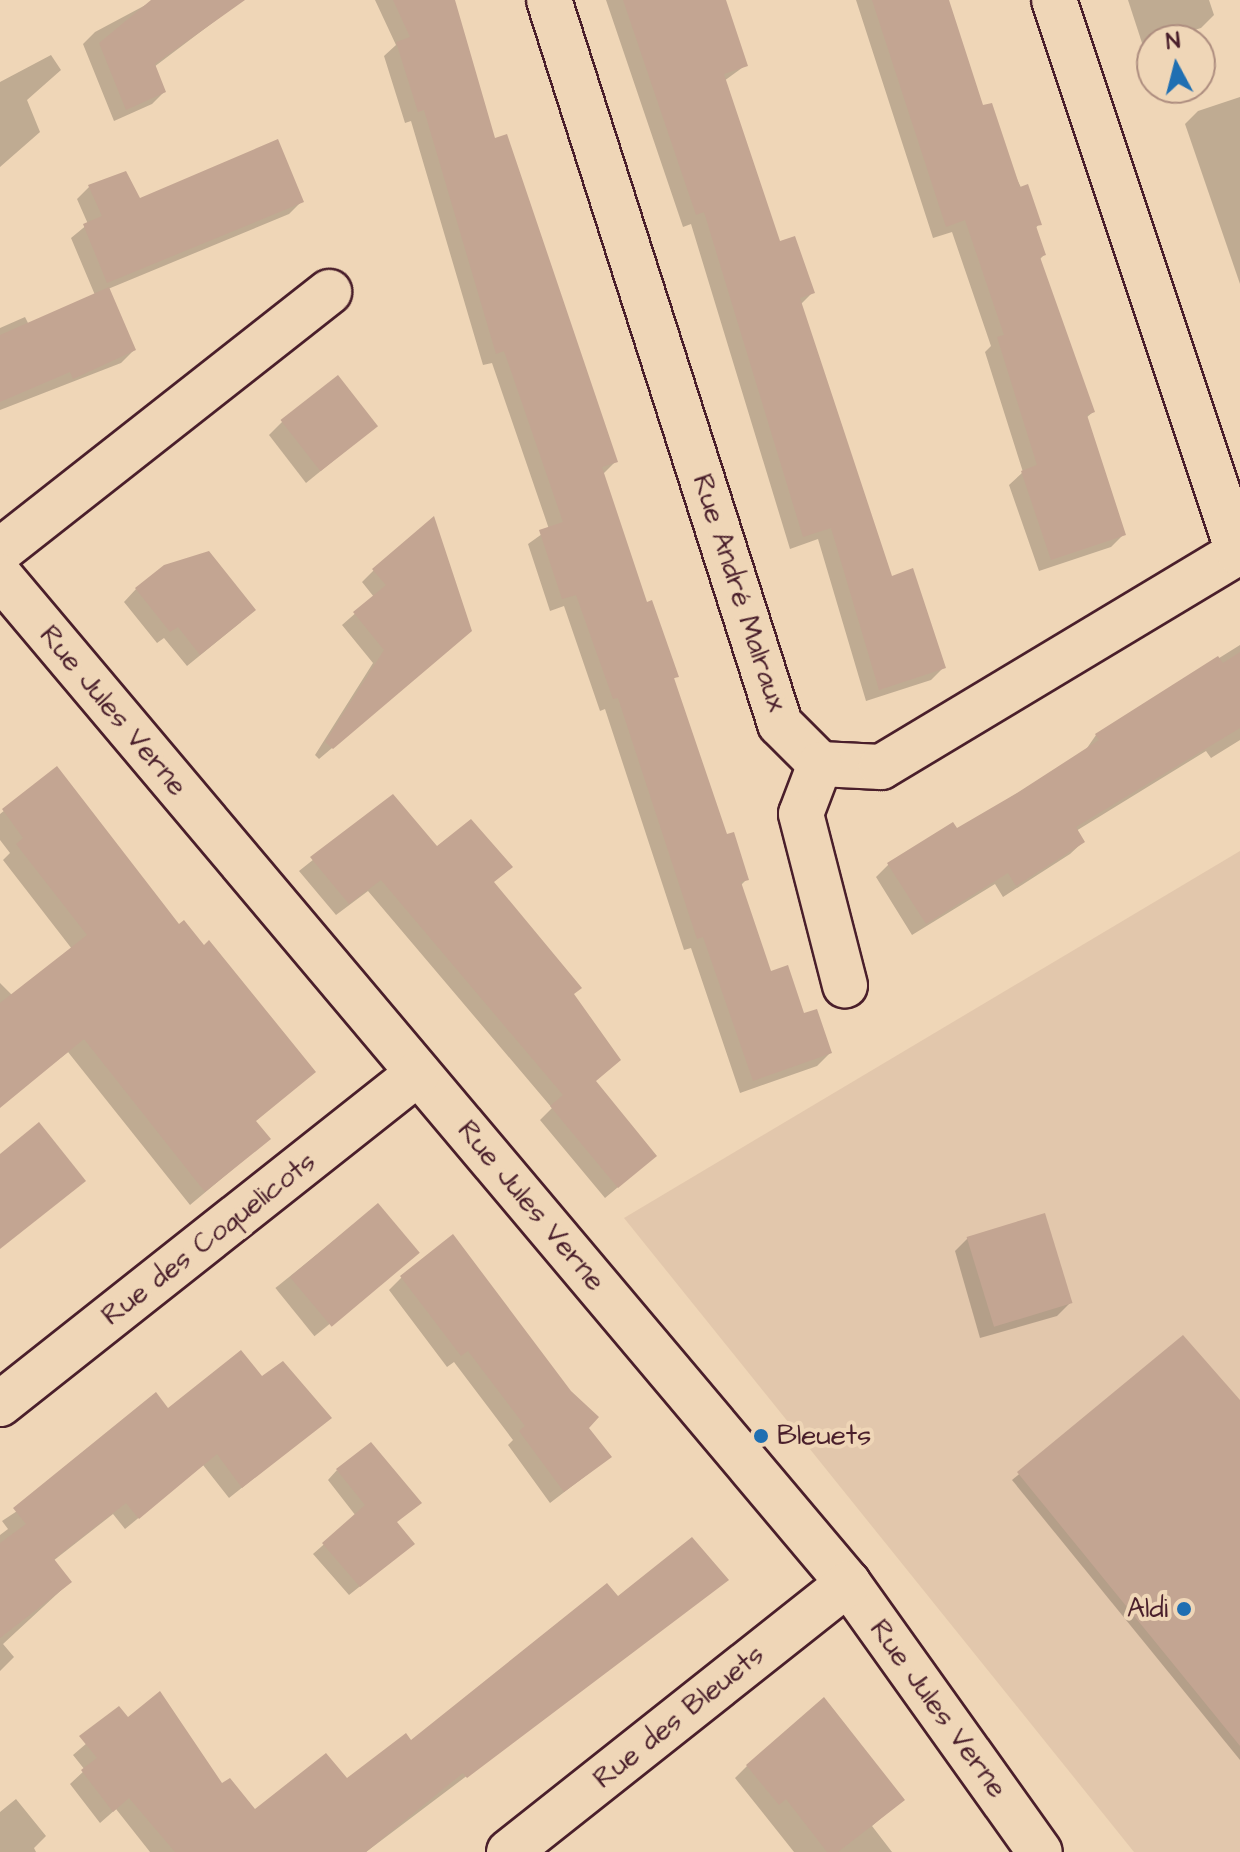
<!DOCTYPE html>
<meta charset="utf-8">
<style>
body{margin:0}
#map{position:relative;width:1240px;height:1852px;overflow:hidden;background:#efd6b7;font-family:"Architects Daughter",sans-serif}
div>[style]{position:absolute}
.built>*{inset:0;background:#e2c7ac}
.shadow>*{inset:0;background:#0003;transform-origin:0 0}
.building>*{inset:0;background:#c3a592;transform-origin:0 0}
.roads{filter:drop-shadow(2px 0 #4a1f2b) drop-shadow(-2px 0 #4a1f2b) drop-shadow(0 2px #4a1f2b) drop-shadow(0 -2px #4a1f2b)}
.street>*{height:44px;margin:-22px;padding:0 22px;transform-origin:22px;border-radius:22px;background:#efd6b7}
.dots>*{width:22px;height:22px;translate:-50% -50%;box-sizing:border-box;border:4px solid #efd6b7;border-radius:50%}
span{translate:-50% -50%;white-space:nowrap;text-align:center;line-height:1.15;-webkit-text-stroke:8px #efd6b7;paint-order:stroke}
.street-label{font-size:28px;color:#4a1f2b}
.poi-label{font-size:28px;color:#4a1f2b}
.left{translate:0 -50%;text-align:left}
.right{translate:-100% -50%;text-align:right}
.north{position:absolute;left:1136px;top:24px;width:80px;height:80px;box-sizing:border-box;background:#efd6b7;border:2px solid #ad8d7f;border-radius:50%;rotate:353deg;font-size:22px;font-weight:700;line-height:32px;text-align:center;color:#4a1f2b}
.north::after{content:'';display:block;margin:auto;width:28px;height:36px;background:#1f6fb2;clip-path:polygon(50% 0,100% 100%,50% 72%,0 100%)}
</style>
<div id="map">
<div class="built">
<i style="clip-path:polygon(1240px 851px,1240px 1852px,1134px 1852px,624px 1218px)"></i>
</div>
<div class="shadow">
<i style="clip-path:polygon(155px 0,227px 0,232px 8px,154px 67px,164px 92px,152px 104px,114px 121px,83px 44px,95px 32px)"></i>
<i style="clip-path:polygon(375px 0,453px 0,493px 141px,616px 461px,602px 475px,646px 605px,677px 676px,672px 680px,725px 837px,747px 879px,740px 886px,770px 974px,830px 1053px,817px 1066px,740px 1093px,691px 948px,684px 950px,605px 709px,600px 711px,564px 606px,550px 611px,528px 544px,549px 529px,492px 363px,483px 365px,411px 121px,405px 123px,384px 56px,396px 45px)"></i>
<i style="clip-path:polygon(606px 0,724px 0,746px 65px,724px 81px,779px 243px,813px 292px,800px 305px,891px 578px,944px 667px,931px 680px,866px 701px,818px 539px,790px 549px,691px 224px,683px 227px)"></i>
<i style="clip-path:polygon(856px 0,947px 0,982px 108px,1039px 224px,1035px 229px,1044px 255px,1039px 260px,1093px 412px,1086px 418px,1124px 534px,1111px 547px,1039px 571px,1009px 485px,1023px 472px,985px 352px,991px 346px,952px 232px,933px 238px)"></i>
<i style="clip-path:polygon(1128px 0,1209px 0,1214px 15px,1201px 28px,1143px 46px)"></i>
<i style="clip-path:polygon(51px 55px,61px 70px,27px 100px,40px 132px,0 167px,0 82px)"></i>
<i style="clip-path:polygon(1240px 97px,1240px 284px,1185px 124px,1198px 111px)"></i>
<i style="clip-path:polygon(89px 187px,139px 201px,302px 201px,289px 214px,108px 289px,134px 350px,121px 363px,0 410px,0 328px,25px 317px,29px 325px,95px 295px,71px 238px,88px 224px,77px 199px)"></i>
<i style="clip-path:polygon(282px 422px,376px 426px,306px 483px,269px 435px)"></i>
<i style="clip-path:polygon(374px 570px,458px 642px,319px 759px,315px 755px,373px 663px,342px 625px,374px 597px,362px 582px)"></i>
<i style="clip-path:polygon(136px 589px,241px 622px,187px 666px,164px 638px,157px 643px,124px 602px)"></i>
<i style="clip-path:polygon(1240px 645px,1240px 740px,1211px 758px,1206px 751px,1076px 831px,1083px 842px,1070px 854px,1003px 897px,995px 884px,912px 935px,876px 877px,889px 864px,957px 831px,1085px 751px,1096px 735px)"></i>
<i style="clip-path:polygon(57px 769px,179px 927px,314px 1072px,254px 1122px,269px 1139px,190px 1205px,68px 1052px,0 1105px,0 983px,13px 996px,72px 949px,3px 860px,10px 853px,0 840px,0 814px)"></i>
<i style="clip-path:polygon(392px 797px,437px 849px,493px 883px,572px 995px,594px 1082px,642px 1167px,605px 1198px,540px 1120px,552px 1108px,368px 891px,336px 915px,299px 871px)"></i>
<i style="left:378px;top:1205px;width:62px;height:132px;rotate:51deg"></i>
<i style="clip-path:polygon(968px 1238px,1070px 1303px,1057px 1316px,980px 1338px,955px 1251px)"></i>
<i style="clip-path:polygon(402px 1277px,587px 1427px,610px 1457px,550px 1503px,508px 1445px,513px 1440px,454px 1362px,447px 1367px,389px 1290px)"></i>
<i style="clip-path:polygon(1183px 1337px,1240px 1403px,1240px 1760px,1012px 1480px)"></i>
<i style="clip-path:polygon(262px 1379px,329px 1418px,229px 1498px,203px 1465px,125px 1529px,113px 1514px,53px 1561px,70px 1582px,3px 1644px,14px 1657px,0 1671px,0 1535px,8px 1529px,2px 1521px,168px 1411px)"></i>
<i style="clip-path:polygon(337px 1470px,395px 1523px,402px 1553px,349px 1595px,313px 1554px,356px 1516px,328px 1480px)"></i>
<i style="clip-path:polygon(726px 1580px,366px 1852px,150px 1852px,116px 1809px,100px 1823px,70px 1784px,85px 1770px,73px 1755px,122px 1713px,255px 1812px,346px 1781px,411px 1743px,618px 1599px)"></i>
<i style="clip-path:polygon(747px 1766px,902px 1800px,872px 1826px,892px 1852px,794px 1852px,735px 1778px)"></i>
<i style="clip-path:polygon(16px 1799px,46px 1836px,34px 1848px,36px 1852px,0 1852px,0 1812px)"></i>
</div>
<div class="building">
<i style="clip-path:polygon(151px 0,245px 0,155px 64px,166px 92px,126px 110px,99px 43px)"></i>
<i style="clip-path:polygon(393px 0,455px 0,495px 138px,507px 134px,618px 462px,602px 467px,647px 602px,652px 600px,679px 677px,674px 678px,727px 834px,734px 832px,749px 880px,741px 882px,771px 971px,788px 965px,804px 1013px,817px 1009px,832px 1053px,753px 1081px,703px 937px,697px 939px,618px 698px,613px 699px,576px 595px,562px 599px,539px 530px,563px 522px,504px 351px,496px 354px,424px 110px,418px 112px,396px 42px,410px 37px)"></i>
<i style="clip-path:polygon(623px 0,726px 0,748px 66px,724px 74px,780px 241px,795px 236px,815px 293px,800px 298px,892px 576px,913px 568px,946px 668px,879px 690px,831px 528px,803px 537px,704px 212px,696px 215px)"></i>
<i style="clip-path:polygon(872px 0,949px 0,983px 105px,992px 103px,1020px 187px,1028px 184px,1042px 225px,1036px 226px,1046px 255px,1040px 257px,1095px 412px,1087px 415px,1126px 535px,1051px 560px,1021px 471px,1037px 465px,997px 337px,1004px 335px,965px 220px,946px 227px)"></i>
<i style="clip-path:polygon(278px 139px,304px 202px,107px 283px,83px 224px,102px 216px,88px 185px,126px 171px,140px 198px)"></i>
<i style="clip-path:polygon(109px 287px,136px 350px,73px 379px,70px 372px,0 402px,0 335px)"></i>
<i style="left:338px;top:375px;width:65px;height:73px;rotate:52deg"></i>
<i style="clip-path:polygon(434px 516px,472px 631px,333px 749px,325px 742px,384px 650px,353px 612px,386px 585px,372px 569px)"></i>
<i style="clip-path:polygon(209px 551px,256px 610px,200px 655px,178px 627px,170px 632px,135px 588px,164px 565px)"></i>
<i style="clip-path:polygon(1240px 652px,1240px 728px,1076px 827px,1085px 842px,1016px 886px,1008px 873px,926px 924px,887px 863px,953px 822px,957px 828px,1017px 793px,1099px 740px,1095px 734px,1218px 656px,1223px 663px)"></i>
<i style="clip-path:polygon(57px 766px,179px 924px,184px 920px,204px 945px,209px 940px,316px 1072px,256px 1121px,271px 1139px,205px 1192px,84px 1039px,0 1108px,0 1003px,87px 935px,16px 844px,23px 838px,2px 809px)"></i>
<i style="clip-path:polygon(393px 794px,437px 846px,471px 819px,513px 867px,494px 882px,582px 988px,574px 994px,621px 1060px,596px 1081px,657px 1156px,618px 1188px,550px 1106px,563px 1095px,381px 880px,349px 904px,310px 857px)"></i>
<i style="clip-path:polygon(39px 1122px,86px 1181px,0 1249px,0 1154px)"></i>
<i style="left:378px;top:1203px;width:65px;height:115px;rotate:50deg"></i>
<i style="left:1045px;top:1213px;width:94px;height:82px;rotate:73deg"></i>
<i style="clip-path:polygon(453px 1234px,571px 1391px,599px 1417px,589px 1428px,612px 1457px,564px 1492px,519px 1431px,525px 1426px,468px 1351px,461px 1356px,400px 1276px)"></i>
<i style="clip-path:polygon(1183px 1335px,1240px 1400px,1240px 1746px,1017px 1472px)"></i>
<i style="clip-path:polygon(241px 1350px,262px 1376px,283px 1361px,332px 1418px,242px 1488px,217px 1454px,139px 1519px,126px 1503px,54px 1559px,72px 1582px,0 1638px,0 1543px,26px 1524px,13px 1508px,156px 1392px,168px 1408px)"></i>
<i style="clip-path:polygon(371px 1442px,422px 1503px,397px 1522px,415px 1544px,360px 1587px,322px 1543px,365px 1505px,336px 1469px)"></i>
<i style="clip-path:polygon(692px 1537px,729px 1580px,467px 1778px,463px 1773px,366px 1852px,175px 1852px,129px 1798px,113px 1812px,81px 1770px,97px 1758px,79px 1736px,119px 1706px,128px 1717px,160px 1691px,222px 1783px,230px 1778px,255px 1809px,326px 1753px,347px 1778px,406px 1733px,411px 1740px,607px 1583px,618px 1596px)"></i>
<i style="clip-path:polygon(824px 1697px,905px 1800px,838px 1852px,827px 1852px,786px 1799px,779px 1805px,746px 1765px)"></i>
</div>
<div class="roads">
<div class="street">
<i style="left:549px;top:0;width:760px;rotate:72.3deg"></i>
<i style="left:780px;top:724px;width:57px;rotate:45deg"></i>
<i style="left:820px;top:764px;width:61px;rotate:2.8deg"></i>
<i style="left:881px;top:767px;width:419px;rotate:-31deg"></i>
<i style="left:1054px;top:0;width:582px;rotate:71.57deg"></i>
<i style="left:0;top:551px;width:419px;rotate:-38.2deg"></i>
<i style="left:0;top:576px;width:1316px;rotate:49.9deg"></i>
<i style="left:848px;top:1583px;width:330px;rotate:54.5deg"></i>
<i style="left:820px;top:764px;width:53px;rotate:110.8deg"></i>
<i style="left:801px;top:814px;width:177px;rotate:75.6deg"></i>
<i style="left:0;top:1404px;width:533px;rotate:-38.37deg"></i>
<i style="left:509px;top:1852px;width:433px;rotate:-38.4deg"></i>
</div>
</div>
<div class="dots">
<i style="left:761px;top:1436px;background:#1f6fb2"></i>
<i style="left:1184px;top:1609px;background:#1f6fb2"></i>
</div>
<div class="street-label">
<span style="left:739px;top:593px;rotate:72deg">Rue André Malraux</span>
<span style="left:113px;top:711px;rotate:50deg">Rue Jules Verne</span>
<span style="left:531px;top:1206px;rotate:50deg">Rue Jules Verne</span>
<span style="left:209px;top:1239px;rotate:-38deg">Rue des Coquelicots</span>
<span style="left:938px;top:1709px;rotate:54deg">Rue Jules Verne</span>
<span style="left:679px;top:1717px;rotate:-39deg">Rue des Bleuets</span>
</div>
<div class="poi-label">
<span class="left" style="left:777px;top:1436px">Bleuets</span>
<span class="right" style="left:1168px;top:1609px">Aldi</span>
</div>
<div class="north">N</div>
</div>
